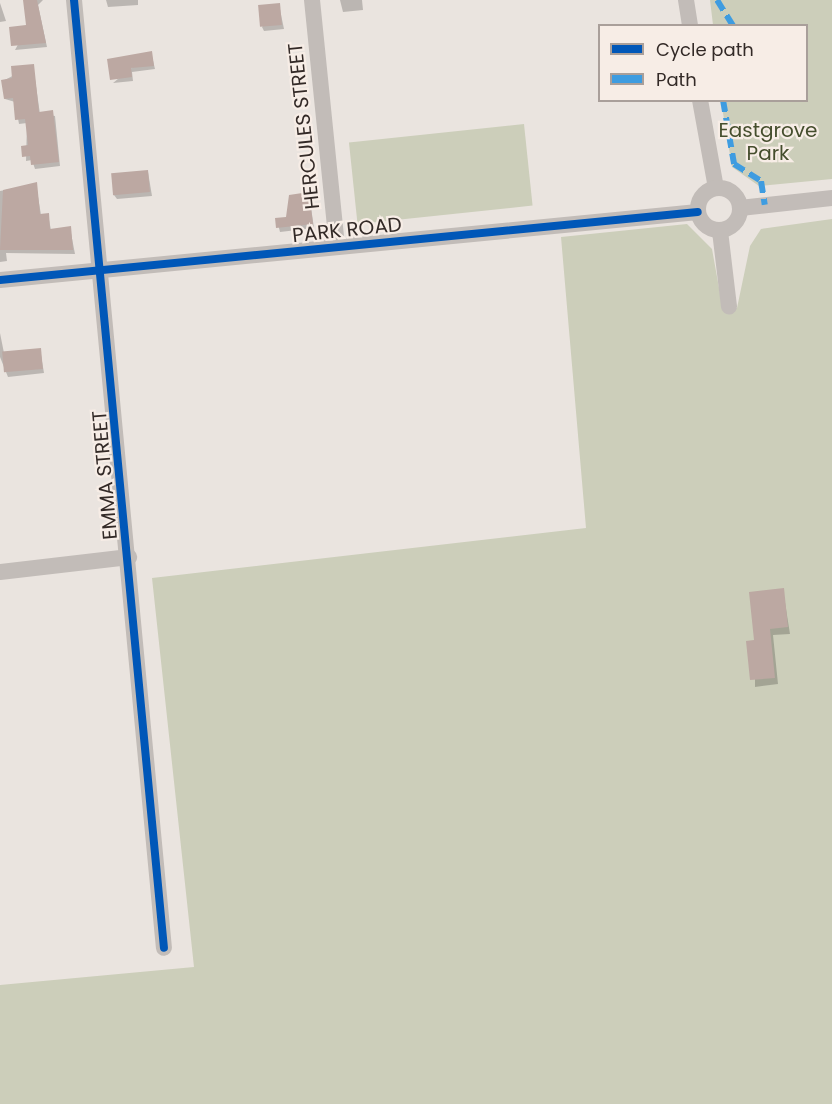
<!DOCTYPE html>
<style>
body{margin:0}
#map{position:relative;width:832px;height:1104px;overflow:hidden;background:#eae4df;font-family:Poppins,sans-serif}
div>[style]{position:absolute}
.green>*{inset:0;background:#ccceba;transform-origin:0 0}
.shadow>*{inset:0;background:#0003}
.building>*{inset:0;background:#bca8a2;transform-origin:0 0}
.minor>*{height:16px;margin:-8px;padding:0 8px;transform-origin:8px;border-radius:8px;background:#c2bcb8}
.minor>.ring{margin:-8px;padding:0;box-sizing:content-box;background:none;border:16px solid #c2bcb8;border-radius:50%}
.quiet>*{height:6px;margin-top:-3px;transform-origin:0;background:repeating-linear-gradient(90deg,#3e9ce0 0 12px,transparent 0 18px)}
.cycleway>*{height:8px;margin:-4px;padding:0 4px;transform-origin:4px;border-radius:4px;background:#0057b8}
span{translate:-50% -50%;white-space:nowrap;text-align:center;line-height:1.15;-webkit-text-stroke:4.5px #f7ede6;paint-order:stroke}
.street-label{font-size:20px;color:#332a27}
.park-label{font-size:20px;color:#454e2d}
.legend{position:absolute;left:598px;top:24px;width:210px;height:78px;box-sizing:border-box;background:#f7ede6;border:2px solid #a99f9a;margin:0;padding:8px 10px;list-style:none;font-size:18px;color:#332a27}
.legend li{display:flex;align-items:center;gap:12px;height:30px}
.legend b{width:30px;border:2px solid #a99f9a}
</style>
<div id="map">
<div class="green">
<i style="clip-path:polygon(710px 0,832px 0,832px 179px,759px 186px,732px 167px,721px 101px,806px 100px,806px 26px,713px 25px)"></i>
<i style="left:524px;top:124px;width:82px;height:176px;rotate:84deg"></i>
<i style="clip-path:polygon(832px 219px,832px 1104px,0 1104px,0 985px,194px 967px,152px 578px,586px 528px,561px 237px,687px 224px,712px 249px,723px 310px,737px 308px,750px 246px,761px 229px)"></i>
</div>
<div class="shadow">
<i style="clip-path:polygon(27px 0,43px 0,38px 5px,47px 47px,15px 50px,28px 26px)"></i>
<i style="clip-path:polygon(106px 0,138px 0,138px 5px,108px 7px)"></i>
<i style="clip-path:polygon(340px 0,362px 0,363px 10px,343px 12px)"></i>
<i style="clip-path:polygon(0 3px,6px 21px,0 22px)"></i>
<i style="clip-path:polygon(279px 5px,284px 29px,264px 31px,262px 27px)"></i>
<i style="clip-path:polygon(151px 52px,155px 69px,132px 72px,133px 81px,113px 83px)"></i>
<i style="clip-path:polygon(33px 65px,40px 114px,55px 116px,60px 166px,35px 169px,32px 160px,26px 161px,27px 123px,19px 124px,15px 102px,5px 99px,3px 81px)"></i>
<i style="clip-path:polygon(148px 172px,152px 196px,117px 199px,114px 195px)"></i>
<i style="clip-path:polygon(36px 184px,41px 215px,48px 215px,51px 230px,70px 228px,75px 254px,6px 253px,7px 261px,0 262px,0 191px)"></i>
<i style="clip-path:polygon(309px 194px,314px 228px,280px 232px,277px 220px,287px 219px)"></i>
<i style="clip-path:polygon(0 333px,4px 353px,40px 349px,44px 373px,8px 377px,0 357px)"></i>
<i style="clip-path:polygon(783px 590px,790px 634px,773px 635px,778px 684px,755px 687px,755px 642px)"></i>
</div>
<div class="building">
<i style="clip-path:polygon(23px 0,37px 0,46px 43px,11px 46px,9px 27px,26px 25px)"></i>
<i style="left:280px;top:3px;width:22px;height:22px;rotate:85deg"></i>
<i style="clip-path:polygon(152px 51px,154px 66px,131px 68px,132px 77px,110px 80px,107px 59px)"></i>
<i style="clip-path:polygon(34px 64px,39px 112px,53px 110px,59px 162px,31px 165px,30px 156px,22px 157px,21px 146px,28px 145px,25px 119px,15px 120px,13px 98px,4px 99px,1px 80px,12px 78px,11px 66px)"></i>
<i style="left:148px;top:170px;width:22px;height:37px;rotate:85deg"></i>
<i style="clip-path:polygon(37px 182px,40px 214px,49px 213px,50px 229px,71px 226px,73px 250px,0 250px,3px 190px)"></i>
<i style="clip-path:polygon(309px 192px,313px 224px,276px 228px,275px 218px,286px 217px,289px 195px)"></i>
<i style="left:41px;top:348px;width:21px;height:39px;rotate:85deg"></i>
<i style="clip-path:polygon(784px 588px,788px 627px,770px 629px,775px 678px,750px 680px,746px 641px,754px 640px,749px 592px)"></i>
</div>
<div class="minor">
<i style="left:74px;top:0;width:952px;rotate:84.58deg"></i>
<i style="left:312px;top:0;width:248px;rotate:84.2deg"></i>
<i style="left:686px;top:0;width:26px;rotate:81deg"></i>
<i style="left:700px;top:100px;width:89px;rotate:79.7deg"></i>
<i class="ring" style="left:698px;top:188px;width:26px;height:26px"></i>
<i style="left:740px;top:208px;width:93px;rotate:-6.2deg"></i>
<i style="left:720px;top:231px;width:76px;rotate:83.2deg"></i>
<i style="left:0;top:280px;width:701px;rotate:-5.56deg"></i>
<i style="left:0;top:572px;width:130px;rotate:-6.6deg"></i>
</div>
<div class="quiet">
<i style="left:717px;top:0;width:31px;rotate:58deg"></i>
<i style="left:723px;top:100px;width:65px;rotate:80.2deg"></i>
<i style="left:734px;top:164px;width:32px;rotate:32deg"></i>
<i style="left:761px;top:181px;width:24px;rotate:81deg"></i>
</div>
<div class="cycleway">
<i style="left:74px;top:0;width:952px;rotate:84.58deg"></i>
<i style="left:0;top:280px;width:701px;rotate:-5.56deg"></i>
</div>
<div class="street-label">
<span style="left:304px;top:126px;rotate:-96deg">HERCULES STREET</span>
<span style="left:347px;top:230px;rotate:-6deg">PARK ROAD</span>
<span style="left:105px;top:475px;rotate:-95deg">EMMA STREET</span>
</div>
<div class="park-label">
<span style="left:768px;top:142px">Eastgrove<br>Park</span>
</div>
<ul class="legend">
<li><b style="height:8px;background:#0057b8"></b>Cycle path</li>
<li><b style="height:8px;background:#3e9ce0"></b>Path</li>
</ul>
</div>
